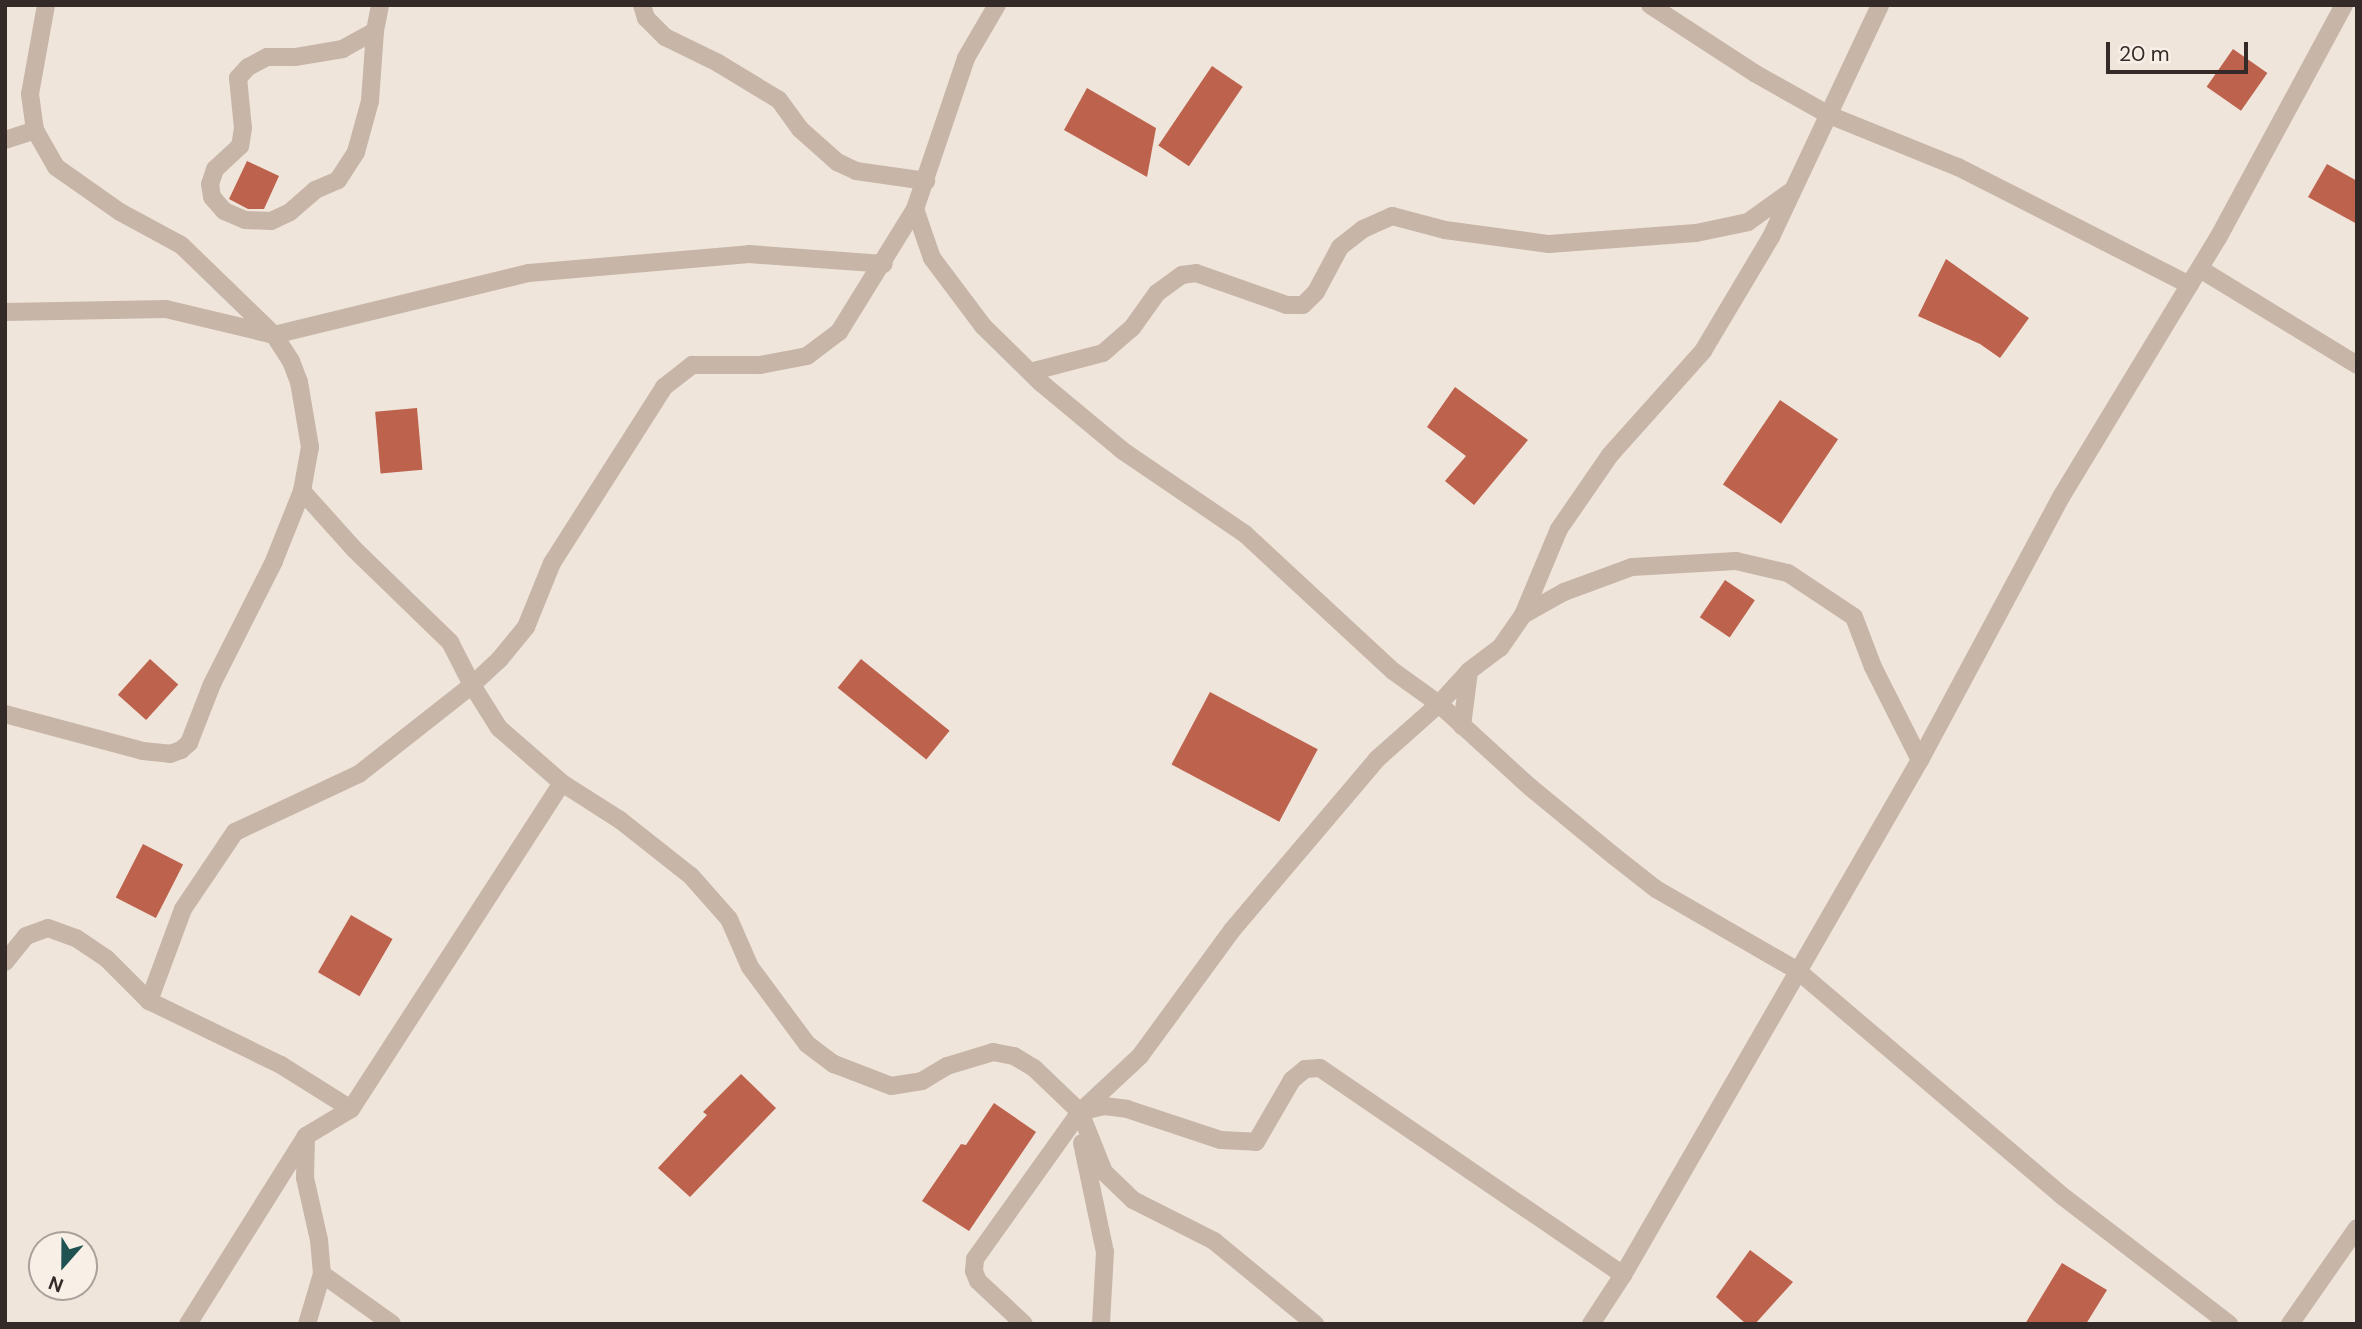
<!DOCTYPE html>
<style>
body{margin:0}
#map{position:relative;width:2362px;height:1329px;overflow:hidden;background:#f0e5db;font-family:"DM Sans",sans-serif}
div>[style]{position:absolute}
.building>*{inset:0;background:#bd624c;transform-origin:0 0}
.minor>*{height:18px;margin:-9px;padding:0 9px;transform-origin:9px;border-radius:9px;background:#c7b5a8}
span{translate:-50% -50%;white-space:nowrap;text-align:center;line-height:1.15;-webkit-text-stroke:7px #f8efe7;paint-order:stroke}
.frame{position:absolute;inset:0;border:7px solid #342b28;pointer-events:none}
.north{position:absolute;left:28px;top:1231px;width:70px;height:70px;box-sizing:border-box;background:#f8efe7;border:2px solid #aaa19b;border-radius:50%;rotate:201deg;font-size:19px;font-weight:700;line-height:28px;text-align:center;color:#342b28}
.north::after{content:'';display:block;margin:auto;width:24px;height:32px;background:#215252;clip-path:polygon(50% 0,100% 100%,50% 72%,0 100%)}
.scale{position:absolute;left:2106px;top:42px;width:142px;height:32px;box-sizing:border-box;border:4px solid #342b28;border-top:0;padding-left:9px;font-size:21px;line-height:24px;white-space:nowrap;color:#342b28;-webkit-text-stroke:5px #f8efe7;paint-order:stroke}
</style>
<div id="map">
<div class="building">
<i style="left:2233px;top:49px;width:42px;height:46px;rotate:35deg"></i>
<i style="left:1212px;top:66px;width:37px;height:96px;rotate:34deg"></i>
<i style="clip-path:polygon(1087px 88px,1156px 128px,1147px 177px,1064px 130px)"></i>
<i style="clip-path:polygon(247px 161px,279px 176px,264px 209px,248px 209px,229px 199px)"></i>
<i style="clip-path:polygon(2327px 164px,2357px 181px,2357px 224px,2308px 197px)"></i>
<i style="clip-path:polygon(1946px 259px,2029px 318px,2000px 358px,1980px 344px,1918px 316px)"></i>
<i style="clip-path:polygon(1455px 387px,1528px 440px,1474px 505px,1445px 481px,1466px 456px,1427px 427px)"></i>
<i style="left:1780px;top:400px;width:70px;height:102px;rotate:34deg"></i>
<i style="left:417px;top:408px;width:62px;height:42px;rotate:85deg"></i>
<i style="left:1725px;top:580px;width:36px;height:45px;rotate:34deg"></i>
<i style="left:150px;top:659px;width:38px;height:48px;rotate:42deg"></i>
<i style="left:861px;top:659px;width:114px;height:37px;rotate:39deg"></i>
<i style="left:1210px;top:692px;width:122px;height:82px;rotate:28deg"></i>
<i style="left:143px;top:844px;width:45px;height:60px;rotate:27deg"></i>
<i style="left:351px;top:915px;width:48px;height:66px;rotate:30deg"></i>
<i style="clip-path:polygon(741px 1074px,776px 1108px,690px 1197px,658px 1168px,707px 1115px,703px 1112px)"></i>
<i style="clip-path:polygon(994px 1103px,1036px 1132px,969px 1231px,922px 1201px,961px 1144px,966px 1145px)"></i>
<i style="clip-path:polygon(1750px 1250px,1793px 1282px,1755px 1324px,1746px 1324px,1716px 1297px)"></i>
<i style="clip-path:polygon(2062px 1263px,2107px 1290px,2086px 1324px,2025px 1324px)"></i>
</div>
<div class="minor">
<i style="left:642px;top:5px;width:14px;rotate:73deg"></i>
<i style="left:646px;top:18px;width:27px;rotate:45deg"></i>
<i style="left:665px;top:37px;width:59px;rotate:26.1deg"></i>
<i style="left:718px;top:63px;width:71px;rotate:31.2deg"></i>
<i style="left:779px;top:100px;width:36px;rotate:54deg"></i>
<i style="left:800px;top:129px;width:50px;rotate:41.7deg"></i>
<i style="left:837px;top:162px;width:21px;rotate:25deg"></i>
<i style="left:856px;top:171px;width:71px;rotate:8.1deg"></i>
<i style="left:1650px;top:5px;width:126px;rotate:33.1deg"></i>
<i style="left:1756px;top:74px;width:84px;rotate:29.3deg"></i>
<i style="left:1829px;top:115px;width:139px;rotate:22deg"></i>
<i style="left:1958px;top:167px;width:260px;rotate:27deg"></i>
<i style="left:375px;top:31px;width:37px;rotate:151deg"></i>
<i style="left:343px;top:49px;width:49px;rotate:170.5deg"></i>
<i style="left:295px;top:57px;width:28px;rotate:180deg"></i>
<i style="left:267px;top:57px;width:21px;rotate:152deg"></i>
<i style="left:248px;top:67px;width:15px;rotate:132deg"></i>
<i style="left:238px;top:78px;width:50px;rotate:84.3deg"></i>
<i style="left:243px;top:128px;width:18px;rotate:99deg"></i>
<i style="left:240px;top:146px;width:34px;rotate:137deg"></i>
<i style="left:215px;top:169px;width:16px;rotate:108deg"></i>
<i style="left:210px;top:184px;width:13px;rotate:81deg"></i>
<i style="left:212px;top:197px;width:18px;rotate:49deg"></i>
<i style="left:224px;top:211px;width:23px;rotate:23deg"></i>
<i style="left:245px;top:220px;width:26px;rotate:2deg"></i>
<i style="left:271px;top:221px;width:21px;rotate:-25deg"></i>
<i style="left:290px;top:212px;width:33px;rotate:-41deg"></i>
<i style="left:315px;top:190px;width:25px;rotate:-23deg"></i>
<i style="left:338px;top:180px;width:33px;rotate:-57deg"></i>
<i style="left:356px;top:152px;width:53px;rotate:-74.6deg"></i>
<i style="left:370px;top:101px;width:70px;rotate:-85.9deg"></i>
<i style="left:375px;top:31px;width:26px;rotate:-79deg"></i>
<i style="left:5px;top:140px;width:32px;rotate:-18deg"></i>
<i style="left:915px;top:209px;width:52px;rotate:70.9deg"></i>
<i style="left:932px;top:258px;width:85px;rotate:53.1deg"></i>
<i style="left:983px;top:326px;width:80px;rotate:44.5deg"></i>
<i style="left:1040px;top:382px;width:108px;rotate:39.7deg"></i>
<i style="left:1123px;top:451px;width:148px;rotate:34.2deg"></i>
<i style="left:1245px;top:534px;width:202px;rotate:42.8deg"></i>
<i style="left:1393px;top:671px;width:57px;rotate:35.7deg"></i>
<i style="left:1439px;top:704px;width:123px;rotate:42.4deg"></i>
<i style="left:1530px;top:787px;width:109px;rotate:39.4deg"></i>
<i style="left:1614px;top:856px;width:53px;rotate:38.2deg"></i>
<i style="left:1656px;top:889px;width:164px;rotate:30deg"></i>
<i style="left:1798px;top:971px;width:345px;rotate:40.4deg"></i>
<i style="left:2061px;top:1195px;width:212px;rotate:37.5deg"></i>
<i style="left:2200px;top:269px;width:184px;rotate:31.4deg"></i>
<i style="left:5px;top:312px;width:161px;rotate:-1.1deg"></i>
<i style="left:166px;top:309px;width:111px;rotate:13.5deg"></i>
<i style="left:274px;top:335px;width:262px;rotate:-13.7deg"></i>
<i style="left:529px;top:273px;width:221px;rotate:-4.9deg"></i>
<i style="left:749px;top:254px;width:135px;rotate:4.2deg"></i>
<i style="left:1030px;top:372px;width:75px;rotate:-14.6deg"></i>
<i style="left:1103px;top:353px;width:38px;rotate:-41deg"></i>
<i style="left:1132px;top:328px;width:43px;rotate:-54.5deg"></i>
<i style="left:1157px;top:293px;width:31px;rotate:-36deg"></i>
<i style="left:1182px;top:275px;width:14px;rotate:-8deg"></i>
<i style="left:1196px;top:273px;width:96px;rotate:19.4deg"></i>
<i style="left:1287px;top:305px;width:16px"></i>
<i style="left:1303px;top:305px;width:18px;rotate:-45deg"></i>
<i style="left:1316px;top:292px;width:51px;rotate:-61.9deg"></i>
<i style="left:1340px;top:247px;width:29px;rotate:-38deg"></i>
<i style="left:1363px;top:229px;width:32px;rotate:-24deg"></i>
<i style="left:1392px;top:216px;width:55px;rotate:14.8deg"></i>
<i style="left:1445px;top:230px;width:105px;rotate:7.7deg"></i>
<i style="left:1549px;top:244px;width:147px;rotate:-4.3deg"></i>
<i style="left:1696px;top:233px;width:53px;rotate:-11.9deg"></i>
<i style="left:1748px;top:222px;width:52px;rotate:-35.5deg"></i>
<i style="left:302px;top:491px;width:78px;rotate:48.1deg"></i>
<i style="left:354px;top:549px;width:134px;rotate:44.1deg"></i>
<i style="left:450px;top:642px;width:48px;rotate:62.9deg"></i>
<i style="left:472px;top:685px;width:51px;rotate:57.9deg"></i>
<i style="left:499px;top:728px;width:84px;rotate:41.1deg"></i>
<i style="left:562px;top:783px;width:69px;rotate:32.5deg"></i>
<i style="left:620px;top:820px;width:90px;rotate:38.3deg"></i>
<i style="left:691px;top:876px;width:57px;rotate:48.5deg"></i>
<i style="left:729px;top:919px;width:52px;rotate:66.4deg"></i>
<i style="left:750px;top:967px;width:96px;rotate:53.5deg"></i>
<i style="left:807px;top:1044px;width:34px;rotate:37deg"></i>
<i style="left:834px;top:1064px;width:61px;rotate:21.1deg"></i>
<i style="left:891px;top:1086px;width:31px;rotate:-9deg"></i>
<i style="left:922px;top:1081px;width:29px;rotate:-31deg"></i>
<i style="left:947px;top:1066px;width:48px;rotate:-16.9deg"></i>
<i style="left:993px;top:1052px;width:21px;rotate:11deg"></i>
<i style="left:1014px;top:1056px;width:23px;rotate:31deg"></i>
<i style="left:1034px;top:1068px;width:64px;rotate:43.7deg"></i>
<i style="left:1080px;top:1112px;width:65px;rotate:68.2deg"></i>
<i style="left:1104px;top:1172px;width:40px;rotate:44deg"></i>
<i style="left:1133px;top:1200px;width:91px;rotate:26.8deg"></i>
<i style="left:1214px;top:1241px;width:131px;rotate:39.4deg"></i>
<i style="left:1523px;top:615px;width:47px;rotate:-29.3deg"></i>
<i style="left:1564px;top:592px;width:72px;rotate:-20.2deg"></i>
<i style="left:1632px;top:567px;width:104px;rotate:-3.3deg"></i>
<i style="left:1736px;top:561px;width:53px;rotate:13deg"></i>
<i style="left:1788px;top:573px;width:79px;rotate:33.7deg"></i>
<i style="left:1854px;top:617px;width:53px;rotate:69.2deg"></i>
<i style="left:1873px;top:667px;width:104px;rotate:63.2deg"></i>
<i style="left:5px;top:714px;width:143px;rotate:15deg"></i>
<i style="left:143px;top:751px;width:27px;rotate:6deg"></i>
<i style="left:170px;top:754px;width:12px;rotate:-20deg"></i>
<i style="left:181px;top:750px;width:11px;rotate:-41deg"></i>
<i style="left:189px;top:743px;width:63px;rotate:-68.7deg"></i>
<i style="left:212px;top:684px;width:138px;rotate:-63.2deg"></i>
<i style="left:274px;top:561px;width:75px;rotate:-68.2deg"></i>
<i style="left:302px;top:491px;width:45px;rotate:-79.7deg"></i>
<i style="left:310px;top:447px;width:66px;rotate:-99.6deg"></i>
<i style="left:299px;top:382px;width:22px;rotate:-111deg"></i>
<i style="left:291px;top:361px;width:31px;rotate:-123deg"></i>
<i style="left:274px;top:335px;width:129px;rotate:-135.9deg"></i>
<i style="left:181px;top:245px;width:69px;rotate:-151.6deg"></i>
<i style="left:120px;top:212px;width:78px;rotate:-144.9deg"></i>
<i style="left:56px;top:167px;width:43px;rotate:-119.6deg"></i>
<i style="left:35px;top:130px;width:36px;rotate:-98deg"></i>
<i style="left:30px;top:94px;width:90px;rotate:-79.8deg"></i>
<i style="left:1462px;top:726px;width:55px;rotate:-82.7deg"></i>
<i style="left:5px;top:962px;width:33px;rotate:-51deg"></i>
<i style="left:26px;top:936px;width:23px;rotate:-20deg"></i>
<i style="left:48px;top:928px;width:30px;rotate:20deg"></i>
<i style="left:76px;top:938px;width:36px;rotate:34deg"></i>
<i style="left:106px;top:958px;width:61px;rotate:45deg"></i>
<i style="left:351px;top:1109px;width:388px;rotate:-57.1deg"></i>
<i style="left:1083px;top:1111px;width:22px;rotate:-13deg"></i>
<i style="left:1104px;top:1106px;width:23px;rotate:7deg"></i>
<i style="left:1127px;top:1109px;width:99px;rotate:18.3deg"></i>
<i style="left:1221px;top:1140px;width:35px;rotate:3deg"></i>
<i style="left:1256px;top:1142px;width:72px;rotate:-59.9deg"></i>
<i style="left:1292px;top:1080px;width:17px;rotate:-40deg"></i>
<i style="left:1305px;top:1069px;width:15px;rotate:-4deg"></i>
<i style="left:1320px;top:1068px;width:367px;rotate:34.3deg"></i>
<i style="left:1082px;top:1143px;width:111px;rotate:78.1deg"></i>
<i style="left:1105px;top:1252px;width:72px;rotate:93.2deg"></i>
<i style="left:322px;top:1274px;width:86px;rotate:35.5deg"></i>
<i style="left:188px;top:1324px;width:222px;rotate:-57.9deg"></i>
<i style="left:307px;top:1324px;width:52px;rotate:-73.3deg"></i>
<i style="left:322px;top:1274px;width:34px;rotate:-95deg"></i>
<i style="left:319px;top:1240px;width:64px;rotate:-102.7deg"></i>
<i style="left:305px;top:1178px;width:42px;rotate:-88.6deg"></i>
<i style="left:306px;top:1136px;width:52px;rotate:-31deg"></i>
<i style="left:351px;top:1109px;width:83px;rotate:-147.8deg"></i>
<i style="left:281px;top:1065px;width:147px;rotate:-154.1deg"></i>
<i style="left:149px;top:1001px;width:98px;rotate:-69.7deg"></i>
<i style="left:183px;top:909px;width:93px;rotate:-56deg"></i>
<i style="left:235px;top:832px;width:137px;rotate:-25.1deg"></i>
<i style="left:359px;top:774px;width:144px;rotate:-38.2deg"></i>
<i style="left:472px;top:685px;width:37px;rotate:-43deg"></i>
<i style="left:499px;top:660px;width:43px;rotate:-50.7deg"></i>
<i style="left:526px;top:627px;width:69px;rotate:-67.9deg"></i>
<i style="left:552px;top:563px;width:209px;rotate:-57.5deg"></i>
<i style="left:664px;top:387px;width:36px;rotate:-38deg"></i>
<i style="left:692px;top:365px;width:68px"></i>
<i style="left:760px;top:365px;width:48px;rotate:-10.8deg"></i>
<i style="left:807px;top:356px;width:40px;rotate:-37deg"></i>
<i style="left:839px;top:332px;width:145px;rotate:-58.3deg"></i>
<i style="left:915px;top:209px;width:159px;rotate:-71.3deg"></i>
<i style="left:966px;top:58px;width:61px;rotate:-59.7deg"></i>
<i style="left:1024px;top:1324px;width:63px;rotate:-136.9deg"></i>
<i style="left:978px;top:1281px;width:11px;rotate:-112deg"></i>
<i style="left:974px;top:1271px;width:12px;rotate:-85deg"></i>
<i style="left:975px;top:1259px;width:181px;rotate:-54.5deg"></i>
<i style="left:1080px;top:1112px;width:82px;rotate:-43deg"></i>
<i style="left:1140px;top:1056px;width:157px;rotate:-53.8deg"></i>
<i style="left:1233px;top:929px;width:223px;rotate:-49.7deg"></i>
<i style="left:1377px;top:759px;width:83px;rotate:-41.6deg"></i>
<i style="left:1439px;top:704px;width:45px;rotate:-47.7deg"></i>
<i style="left:1469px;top:671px;width:39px;rotate:-37deg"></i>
<i style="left:1500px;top:648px;width:40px;rotate:-55.1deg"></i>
<i style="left:1523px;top:615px;width:93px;rotate:-67.3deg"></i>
<i style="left:1559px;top:529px;width:90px;rotate:-55.4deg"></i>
<i style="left:1610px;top:455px;width:140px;rotate:-48.2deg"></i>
<i style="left:1703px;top:351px;width:133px;rotate:-59.2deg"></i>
<i style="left:1771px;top:237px;width:256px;rotate:-64.8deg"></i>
<i style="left:1591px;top:1324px;width:59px;rotate:-56.9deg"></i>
<i style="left:1623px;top:1275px;width:595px;rotate:-60.03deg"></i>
<i style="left:1920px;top:760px;width:298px;rotate:-61.8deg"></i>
<i style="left:2061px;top:497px;width:303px;rotate:-58.8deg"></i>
<i style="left:2218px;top:238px;width:265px;rotate:-61.6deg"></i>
<i style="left:2290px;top:1324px;width:117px;rotate:-55.1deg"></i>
</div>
<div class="frame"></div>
<div class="north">N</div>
<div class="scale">20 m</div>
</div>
